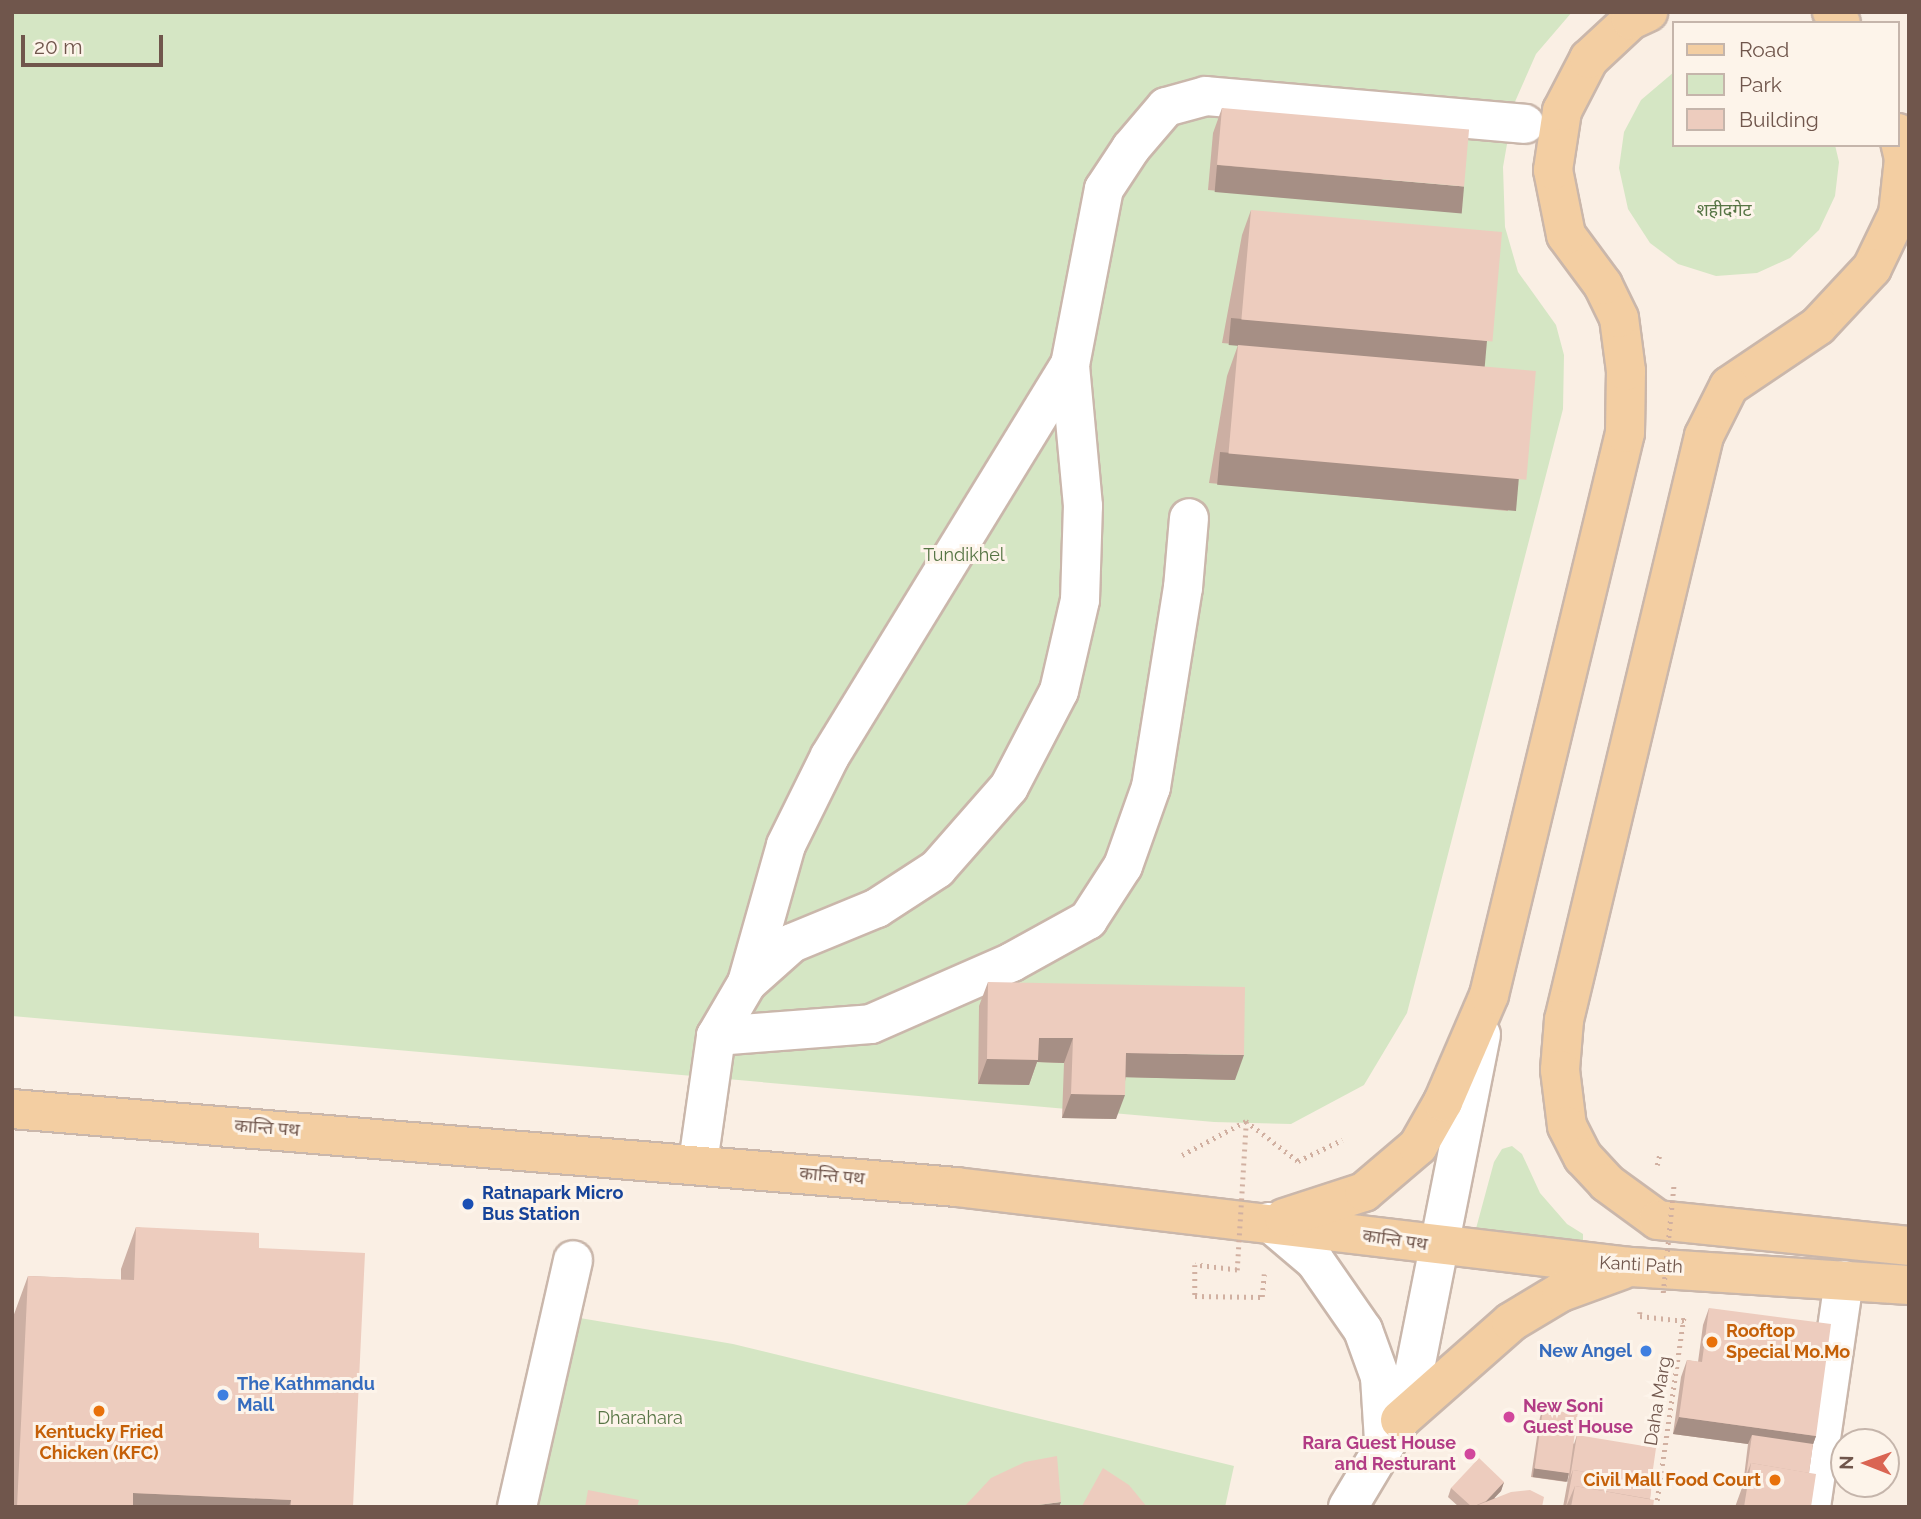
<!DOCTYPE html>
<meta charset="utf-8">
<style>
body{margin:0}
#map{position:relative;width:1921px;height:1519px;overflow:hidden;background:#faefe4;font-family:Raleway,"Noto Sans Devanagari",sans-serif}
div>[style]{position:absolute}
.green>*{inset:0;background:#d5e6c4}
.path>*{height:4.5px;margin-top:-2.25px;transform-origin:0;background:repeating-linear-gradient(90deg,#d1b0a1 0 2px,transparent 0 7px)}
.roads{filter:drop-shadow(2px 0 #cab7ab) drop-shadow(-2px 0 #cab7ab) drop-shadow(0 2px #cab7ab) drop-shadow(0 -2px #cab7ab)}
.minor>*{height:38px;margin:-19px;padding:0 19px;transform-origin:19px;border-radius:19px;background:#fff}
.major>*{height:38px;margin:-19px;padding:0 19px;transform-origin:19px;border-radius:19px;background:#f3cea2}
.path-bridge>*{height:4.5px;margin-top:-2.25px;transform-origin:0;background:repeating-linear-gradient(90deg,#d1b0a1 0 2px,transparent 0 7px)}
.wall>*{inset:0;background:#ccafa3}
.shaded-wall>*{inset:0;background:#a68f85;transform-origin:0 0}
.building>*{inset:0;background:#edccbe;transform-origin:0 0}
.dots>*{width:19px;height:19px;translate:-50% -50%;box-sizing:border-box;border:4px solid #fdf4ea;border-radius:50%}
span{translate:-50% -50%;white-space:nowrap;text-align:center;line-height:1.15;-webkit-text-stroke:6px #fdf4ea;paint-order:stroke}
.park-label{font-size:18px;color:#577545}
.street-label{font-size:18px;color:#70564c}
.transit-label{font-size:18px;color:#164399;font-weight:700}
.left{translate:0 -50%;text-align:left}
.food-label{font-size:18px;color:#c56008;font-weight:700}
.right{translate:-100% -50%;text-align:right}
.shop-label{font-size:18px;color:#366cbe;font-weight:700}
.hotel-label{font-size:18px;color:#b23c85;font-weight:700}
.frame{position:absolute;inset:0;border:14px solid #70564c;pointer-events:none}
.legend{position:absolute;left:1672px;top:21px;width:228px;height:126px;box-sizing:border-box;background:#fdf4ea;border:2px solid #c5b5ab;margin:0;padding:9px 12px;list-style:none;font-size:21px;color:#70564c}
.legend li{display:flex;align-items:center;gap:14px;height:35px}
.legend b{width:35px;border:2px solid #c5b5ab}
.north{position:absolute;left:1830px;top:1428px;width:70px;height:70px;box-sizing:border-box;background:#fdf4ea;border:2px solid #c5b5ab;border-radius:50%;rotate:271deg;font-size:19px;font-weight:700;line-height:28px;text-align:center;color:#70564c}
.north::after{content:'';display:block;margin:auto;width:24px;height:32px;background:#da6553;clip-path:polygon(50% 0,100% 100%,50% 72%,0 100%)}
.scale{position:absolute;left:21px;top:35px;width:142px;height:32px;box-sizing:border-box;border:4px solid #70564c;border-top:0;padding-left:9px;font-size:21px;line-height:24px;white-space:nowrap;color:#70564c;-webkit-text-stroke:5px #fdf4ea;paint-order:stroke}
</style>
<div id="map">
<div class="green">
<i style="clip-path:polygon(12px 12px,1572px 12px,1536px 54px,1514px 104px,1503px 167px,1505px 227px,1518px 272px,1556px 325px,1564px 355px,1563px 409px,1407px 1013px,1364px 1085px,1291px 1124px,1214px 1122px,12px 1016px)"></i>
<i style="clip-path:polygon(1674px 72px,1674px 145px,1835px 145px,1839px 162px,1835px 196px,1819px 230px,1790px 258px,1757px 273px,1716px 276px,1678px 264px,1650px 243px,1628px 209px,1619px 168px,1624px 132px,1641px 100px)"></i>
<i style="clip-path:polygon(1512px 1146px,1522px 1154px,1540px 1193px,1567px 1224px,1583px 1234px,1583px 1248px,1474px 1236px,1494px 1162px,1502px 1149px)"></i>
<i style="clip-path:polygon(574px 1317px,733px 1344px,1234px 1466px,1225px 1507px,528px 1507px)"></i>
</div>
<div class="path">
<i style="left:1182px;top:1155px;width:72px;rotate:-28deg"></i>
<i style="left:1246px;top:1121px;width:66px;rotate:37.6deg"></i>
<i style="left:1298px;top:1161px;width:49px;rotate:-25.5deg"></i>
<i style="left:1657px;top:1165px;width:12px;rotate:-76deg"></i>
<i style="left:1237px;top:1270px;width:42px;rotate:-173.2deg"></i>
<i style="left:1195px;top:1265px;width:31px;rotate:90deg"></i>
<i style="left:1195px;top:1296px;width:67px;rotate:0.9deg"></i>
<i style="left:1262px;top:1297px;width:23px;rotate:-85deg"></i>
<i style="left:1640px;top:1312px;width:4px;rotate:90deg"></i>
<i style="left:1640px;top:1316px;width:45px;rotate:6.3deg"></i>
<i style="left:1656px;top:1507px;width:194px;rotate:-81.7deg"></i>
</div>
<div class="roads">
<div class="minor">
<i style="left:747px;top:983px;width:143px;rotate:-74.2deg"></i>
<i style="left:786px;top:845px;width:99px;rotate:-63.7deg"></i>
<i style="left:830px;top:756px;width:459px;rotate:-58.5deg"></i>
<i style="left:716px;top:1036px;width:155px;rotate:-4.4deg"></i>
<i style="left:871px;top:1024px;width:154px;rotate:-23.7deg"></i>
<i style="left:1012px;top:962px;width:87px;rotate:-28.9deg"></i>
<i style="left:1088px;top:920px;width:64px;rotate:-57.1deg"></i>
<i style="left:1123px;top:866px;width:84px;rotate:-70.5deg"></i>
<i style="left:1151px;top:787px;width:202px;rotate:-80.9deg"></i>
<i style="left:1183px;top:588px;width:70px;rotate:-85.1deg"></i>
<i style="left:698px;top:1163px;width:128px;rotate:-81.9deg"></i>
<i style="left:716px;top:1036px;width:61px;rotate:-59.7deg"></i>
<i style="left:747px;top:983px;width:60px;rotate:-41.6deg"></i>
<i style="left:792px;top:943px;width:92px;rotate:-22.4deg"></i>
<i style="left:877px;top:908px;width:72px;rotate:-33deg"></i>
<i style="left:937px;top:869px;width:109px;rotate:-48.7deg"></i>
<i style="left:1009px;top:787px;width:108px;rotate:-62.5deg"></i>
<i style="left:1059px;top:691px;width:93px;rotate:-77deg"></i>
<i style="left:1080px;top:600px;width:94px;rotate:-88.2deg"></i>
<i style="left:1083px;top:506px;width:142px;rotate:-95.3deg"></i>
<i style="left:1070px;top:365px;width:179px;rotate:-79.1deg"></i>
<i style="left:1104px;top:189px;width:49px;rotate:-56.6deg"></i>
<i style="left:1131px;top:148px;width:54px;rotate:-49.5deg"></i>
<i style="left:1166px;top:107px;width:41px;rotate:-15.4deg"></i>
<i style="left:1206px;top:96px;width:320px;rotate:5deg"></i>
<i style="left:1269px;top:1222px;width:60px;rotate:40.3deg"></i>
<i style="left:1315px;top:1261px;width:84px;rotate:55.2deg"></i>
<i style="left:1363px;top:1330px;width:50px;rotate:70.1deg"></i>
<i style="left:1380px;top:1377px;width:63px;rotate:86.4deg"></i>
<i style="left:517px;top:1507px;width:253px;rotate:-77.2deg"></i>
<i style="left:1348px;top:1507px;width:101px;rotate:-59.1deg"></i>
<i style="left:1400px;top:1420px;width:49px;rotate:-73.4deg"></i>
<i style="left:1414px;top:1373px;width:345px;rotate:-78.8deg"></i>
<i style="left:1811px;top:1507px;width:229px;rotate:-81.7deg"></i>
</div>
<div class="major">
<i style="left:1832px;top:12px;width:14px;rotate:51deg"></i>
<i style="left:1898px;top:133px;width:27px;rotate:77deg"></i>
<i style="left:1904px;top:159px;width:55px;rotate:96.2deg"></i>
<i style="left:1898px;top:214px;width:60px;rotate:115.7deg"></i>
<i style="left:1872px;top:268px;width:79px;rotate:133deg"></i>
<i style="left:1818px;top:326px;width:107px;rotate:146deg"></i>
<i style="left:1729px;top:386px;width:56px;rotate:116.6deg"></i>
<i style="left:1704px;top:436px;width:601px;rotate:103.48deg"></i>
<i style="left:1564px;top:1020px;width:50px;rotate:94.6deg"></i>
<i style="left:1560px;top:1070px;width:56px;rotate:82.9deg"></i>
<i style="left:1567px;top:1126px;width:35px;rotate:63deg"></i>
<i style="left:1583px;top:1157px;width:35px;rotate:47deg"></i>
<i style="left:1607px;top:1183px;width:63px;rotate:36deg"></i>
<i style="left:1658px;top:1220px;width:252px;rotate:5.9deg"></i>
<i style="left:12px;top:1109px;width:947px;rotate:4.72deg"></i>
<i style="left:956px;top:1187px;width:680px;rotate:6.76deg"></i>
<i style="left:1631px;top:1267px;width:279px;rotate:3.7deg"></i>
<i style="left:1284px;top:1218px;width:84px;rotate:-18deg"></i>
<i style="left:1364px;top:1192px;width:71px;rotate:-40.4deg"></i>
<i style="left:1418px;top:1146px;width:51px;rotate:-60.4deg"></i>
<i style="left:1443px;top:1102px;width:116px;rotate:-66.7deg"></i>
<i style="left:1489px;top:995px;width:578px;rotate:-76.4deg"></i>
<i style="left:1625px;top:433px;width:62px;rotate:-89.1deg"></i>
<i style="left:1626px;top:371px;width:53px;rotate:-97.5deg"></i>
<i style="left:1619px;top:318px;width:37px;rotate:-116deg"></i>
<i style="left:1603px;top:285px;width:62px;rotate:-126.5deg"></i>
<i style="left:1566px;top:235px;width:66px;rotate:-101.3deg"></i>
<i style="left:1553px;top:170px;width:60px;rotate:-81.3deg"></i>
<i style="left:1562px;top:111px;width:59px;rotate:-62.6deg"></i>
<i style="left:1589px;top:59px;width:57px;rotate:-42.9deg"></i>
<i style="left:1631px;top:20px;width:19px;rotate:-25deg"></i>
<i style="left:1400px;top:1420px;width:148px;rotate:-41.4deg"></i>
<i style="left:1511px;top:1322px;width:58px;rotate:-31deg"></i>
<i style="left:1561px;top:1292px;width:65px;rotate:-19.8deg"></i>
</div>
</div>
<div class="path-bridge">
<i style="left:1237px;top:1270px;width:149px;rotate:-86.5deg"></i>
<i style="left:1663px;top:1293px;width:111px;rotate:-84.3deg"></i>
</div>
<div class="wall">
<i style="clip-path:polygon(1222px 108px,1455px 212px,1208px 190px,1213px 133px)"></i>
<i style="clip-path:polygon(1251px 210px,1479px 365px,1508px 511px,1209px 483px,1227px 376px,1238px 345px,1299px 350px,1222px 343px,1242px 235px)"></i>
<i style="clip-path:polygon(988px 982px,1235px 1080px,1126px 1077px,1116px 1119px,1062px 1118px,1064px 1063px,1037px 1062px,1029px 1085px,978px 1084px,979px 1006px)"></i>
<i style="clip-path:polygon(136px 1227px,259px 1248px,353px 1507px,12px 1507px,13px 1317px,28px 1276px,121px 1280px,121px 1269px)"></i>
<i style="clip-path:polygon(1709px 1308px,1816px 1436px,1813px 1444px,1809px 1473px,1811px 1507px,1735px 1507px,1743px 1485px,1748px 1444px,1673px 1434px,1681px 1377px,1687px 1360px,1698px 1362px,1703px 1325px)"></i>
<i style="clip-path:polygon(1543px 1409px,1574px 1444px,1577px 1435px,1651px 1483px,1650px 1499px,1653px 1507px,1563px 1507px,1569px 1474px,1566px 1482px,1531px 1477px,1540px 1417px)"></i>
<i style="clip-path:polygon(1504px 1482px,1501px 1491px,1494px 1498px,1542px 1507px,1459px 1507px,1448px 1497px,1451px 1488px)"></i>
</div>
<div class="shaded-wall">
<i style="left:1217px;top:165px;width:248px;height:27px;rotate:5deg"></i>
<i style="left:1231px;top:318px;width:257px;height:27px;rotate:5deg"></i>
<i style="left:1220px;top:452px;width:300px;height:33px;rotate:5deg"></i>
<i style="clip-path:polygon(1039px 1038px,1073px 1038px,1064px 1063px,1037px 1062px,1029px 1085px,978px 1084px,987px 1059px)"></i>
<i style="clip-path:polygon(1126px 1053px,1244px 1055px,1235px 1080px,1117px 1077px)"></i>
<i style="clip-path:polygon(1071px 1094px,1125px 1095px,1116px 1119px,1062px 1118px)"></i>
<i style="clip-path:polygon(1679px 1417px,1816px 1436px,1810px 1453px,1752px 1435px,1748px 1444px,1673px 1434px)"></i>
<i style="left:1534px;top:1468px;width:35px;height:9px;rotate:8deg"></i>
<i style="clip-path:polygon(1504px 1482px,1501px 1491px,1486px 1507px,1481px 1507px)"></i>
<i style="clip-path:polygon(133px 1493px,291px 1500px,289px 1507px,128px 1507px)"></i>
<i style="clip-path:polygon(1061px 1502px,1059px 1507px,1035px 1507px,1038px 1505px)"></i>
</div>
<div class="building">
<i style="left:1222px;top:108px;width:248px;height:57px;rotate:5deg"></i>
<i style="left:1251px;top:210px;width:252px;height:110px;rotate:5deg"></i>
<i style="left:1238px;top:345px;width:299px;height:109px;rotate:5deg"></i>
<i style="clip-path:polygon(988px 982px,1245px 987px,1244px 1055px,1126px 1053px,1125px 1095px,1071px 1094px,1073px 1038px,1039px 1038px,1038px 1060px,987px 1059px)"></i>
<i style="clip-path:polygon(136px 1227px,259px 1233px,259px 1248px,365px 1253px,353px 1507px,291px 1507px,291px 1500px,133px 1493px,133px 1507px,17px 1507px,28px 1276px,134px 1280px)"></i>
<i style="clip-path:polygon(1709px 1308px,1831px 1324px,1816px 1436px,1679px 1417px,1687px 1360px,1702px 1362px)"></i>
<i style="left:1543px;top:1409px;width:35px;height:60px;rotate:8deg"></i>
<i style="clip-path:polygon(1577px 1435px,1656px 1448px,1651px 1483px,1573px 1470px,1570px 1478px)"></i>
<i style="clip-path:polygon(1752px 1435px,1813px 1444px,1809px 1473px,1751px 1463px,1746px 1476px)"></i>
<i style="clip-path:polygon(1057px 1456px,1061px 1502px,1038px 1505px,1035px 1507px,964px 1507px,991px 1478px,1025px 1462px)"></i>
<i style="clip-path:polygon(1479px 1458px,1504px 1482px,1486px 1501px,1472px 1507px,1451px 1488px)"></i>
<i style="clip-path:polygon(1751px 1463px,1816px 1474px,1811px 1507px,1744px 1507px)"></i>
<i style="clip-path:polygon(1103px 1468px,1129px 1485px,1147px 1507px,1082px 1506px)"></i>
<i style="clip-path:polygon(1573px 1470px,1652px 1483px,1650px 1499px,1575px 1486px,1566px 1507px)"></i>
<i style="clip-path:polygon(1575px 1486px,1654px 1500px,1653px 1507px,1571px 1507px)"></i>
<i style="clip-path:polygon(588px 1490px,639px 1500px,637px 1507px,585px 1507px)"></i>
<i style="clip-path:polygon(1530px 1490px,1544px 1497px,1542px 1507px,1473px 1507px,1511px 1492px)"></i>
</div>
<div class="dots">
<i style="left:468px;top:1204px;background:#1a4fb4"></i>
<i style="left:1712px;top:1342px;background:#e8710a"></i>
<i style="left:1646px;top:1351px;background:#3f7fe0"></i>
<i style="left:223px;top:1395px;background:#3f7fe0"></i>
<i style="left:99px;top:1411px;background:#e8710a"></i>
<i style="left:1509px;top:1417px;background:#d1479c"></i>
<i style="left:1470px;top:1454px;background:#d1479c"></i>
<i style="left:1775px;top:1480px;background:#e8710a"></i>
</div>
<div class="park-label">
<span style="left:1724px;top:210px">शहीदगेट</span>
<span style="left:964px;top:555px">Tundikhel</span>
<span style="left:640px;top:1418px">Dharahara</span>
</div>
<div class="street-label">
<span style="left:267px;top:1128px;rotate:4deg">कान्ति पथ</span>
<span style="left:832px;top:1176px;rotate:5deg">कान्ति पथ</span>
<span style="left:1395px;top:1240px;rotate:8deg">कान्ति पथ</span>
<span style="left:1641px;top:1265px;rotate:3deg">Kanti Path</span>
<span style="left:1658px;top:1401px;rotate:-81deg">Daha Marg</span>
</div>
<div class="transit-label">
<span class="left" style="left:482px;top:1204px">Ratnapark Micro<br>Bus Station</span>
</div>
<div class="food-label">
<span class="left" style="left:1726px;top:1342px">Rooftop<br>Special Mo.Mo</span>
<span style="left:99px;top:1443px">Kentucky Fried<br>Chicken (KFC)</span>
<span class="right" style="left:1761px;top:1480px">Civil Mall Food Court</span>
</div>
<div class="shop-label">
<span class="right" style="left:1632px;top:1351px">New Angel</span>
<span class="left" style="left:237px;top:1395px">The Kathmandu<br>Mall</span>
</div>
<div class="hotel-label">
<span class="left" style="left:1523px;top:1417px">New Soni<br>Guest House</span>
<span class="right" style="left:1456px;top:1454px">Rara Guest House<br>and Resturant</span>
</div>
<div class="frame"></div>
<ul class="legend">
<li><b style="height:9px;background:#f3cea2"></b>Road</li>
<li><b style="height:19px;background:#d5e6c4"></b>Park</li>
<li><b style="height:19px;background:#edccbe"></b>Building</li>
</ul>
<div class="north">N</div>
<div class="scale">20 m</div>
</div>
